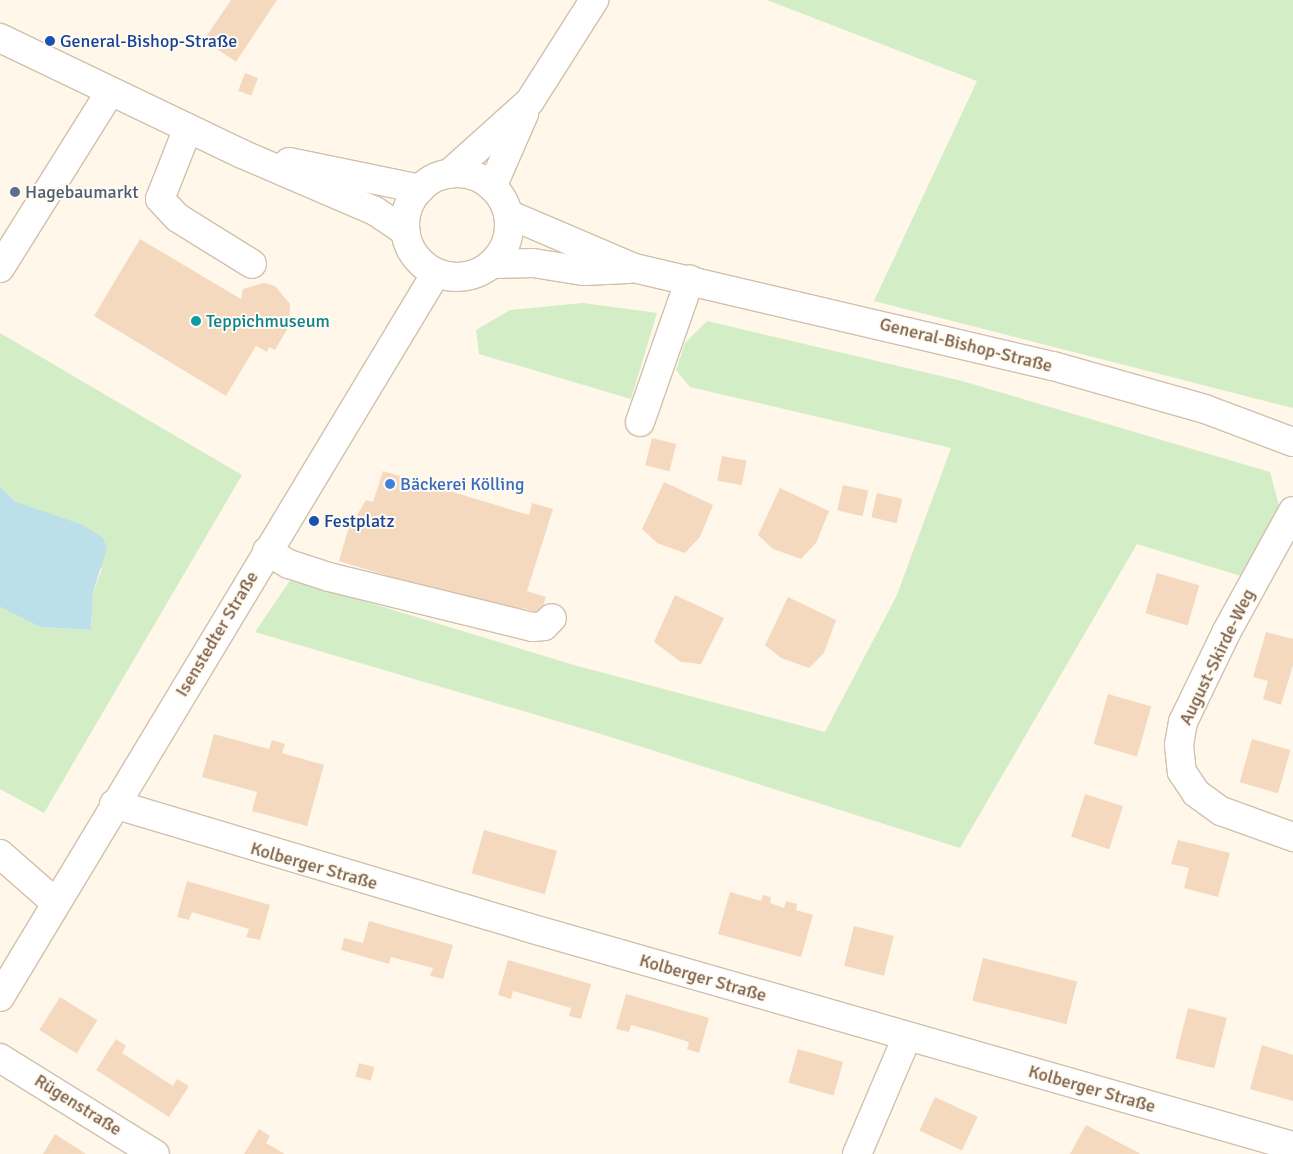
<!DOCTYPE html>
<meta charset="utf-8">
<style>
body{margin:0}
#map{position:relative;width:1293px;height:1154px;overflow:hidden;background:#fef7ea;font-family:Signika,sans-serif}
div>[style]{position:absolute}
.green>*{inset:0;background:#d3edc6}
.water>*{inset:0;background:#bce0ea}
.building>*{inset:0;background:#f5d9bf;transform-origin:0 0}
.roads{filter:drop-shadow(1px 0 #d2c0ad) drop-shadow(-1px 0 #d2c0ad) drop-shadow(0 1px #d2c0ad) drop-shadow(0 -1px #d2c0ad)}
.minor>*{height:28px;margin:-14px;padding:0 14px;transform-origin:14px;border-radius:14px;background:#fff}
.minor>.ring{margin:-14px;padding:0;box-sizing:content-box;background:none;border:28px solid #fff;border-radius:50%}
.dots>*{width:14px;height:14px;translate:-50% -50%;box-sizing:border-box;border:2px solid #fffbf1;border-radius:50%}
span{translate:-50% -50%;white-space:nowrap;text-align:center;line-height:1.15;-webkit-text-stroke:4px #fffbf1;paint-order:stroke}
.transit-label{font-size:18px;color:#164399}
.left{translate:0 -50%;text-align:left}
.service-label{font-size:18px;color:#4e5e75}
.culture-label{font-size:18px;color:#0d838f}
.street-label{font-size:18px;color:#7b5f4a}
.shop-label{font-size:18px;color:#366cbe}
</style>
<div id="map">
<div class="green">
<i style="clip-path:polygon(767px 0,1293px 0,1293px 408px,874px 301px,977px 81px)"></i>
<i style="clip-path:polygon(583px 303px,657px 313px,631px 399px,479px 354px,476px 330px,510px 310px)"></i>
<i style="clip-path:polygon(707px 321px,962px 381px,1270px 472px,1280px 509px,1244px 577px,1137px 544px,960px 848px,601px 734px,255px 632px,291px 579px,574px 665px,825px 732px,897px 595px,951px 448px,690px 387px,676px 370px,685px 343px)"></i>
<i style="clip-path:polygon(0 333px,242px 475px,44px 813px,0 789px,0 607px,40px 627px,91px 630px,93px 592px,102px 569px,57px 519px,16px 502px,0 487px)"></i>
</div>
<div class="water">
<i style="clip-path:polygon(0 487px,16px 502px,83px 525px,103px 538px,107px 549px,93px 592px,91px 630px,40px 627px,0 607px)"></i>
</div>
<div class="building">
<i style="clip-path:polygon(231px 0,277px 0,236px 62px,204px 40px)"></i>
<i style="left:245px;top:73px;width:14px;height:19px;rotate:21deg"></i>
<i style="clip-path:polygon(140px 239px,241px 299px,243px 289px,264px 283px,275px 286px,290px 304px,289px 326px,275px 350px,269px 347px,267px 352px,256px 346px,226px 396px,94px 316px)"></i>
<i style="left:652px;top:438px;width:25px;height:28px;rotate:14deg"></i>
<i style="left:722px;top:456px;width:25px;height:25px;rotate:11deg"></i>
<i style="clip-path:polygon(383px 471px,529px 515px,532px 503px,553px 509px,527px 591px,546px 597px,541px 613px,522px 608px,520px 616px,339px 561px,348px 530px,366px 500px,373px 502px)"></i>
<i style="clip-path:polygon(664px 482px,713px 505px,700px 537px,685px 553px,657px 543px,642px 529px)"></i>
<i style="left:843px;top:485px;width:26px;height:26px;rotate:13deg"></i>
<i style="clip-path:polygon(780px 488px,829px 511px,816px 543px,801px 559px,773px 549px,758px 535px)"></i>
<i style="left:877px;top:493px;width:26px;height:25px;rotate:13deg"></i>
<i style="left:1157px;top:573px;width:44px;height:42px;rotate:16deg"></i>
<i style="clip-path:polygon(675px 595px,724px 618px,701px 664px,681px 662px,654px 642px)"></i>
<i style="clip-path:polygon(788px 597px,836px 620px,824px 653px,809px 668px,781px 658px,765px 645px)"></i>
<i style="clip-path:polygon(1266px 632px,1293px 639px,1293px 665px,1281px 705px,1263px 699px,1268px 681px,1253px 677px)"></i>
<i style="left:1108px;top:694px;width:45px;height:52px;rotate:16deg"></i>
<i style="clip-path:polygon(214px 734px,269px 749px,272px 740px,285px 744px,282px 753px,324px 765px,307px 826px,252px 811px,257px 792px,202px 777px)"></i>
<i style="left:1252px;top:739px;width:40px;height:45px;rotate:16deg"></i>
<i style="left:1085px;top:794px;width:40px;height:45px;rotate:18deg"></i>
<i style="left:484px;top:830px;width:76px;height:45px;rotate:16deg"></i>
<i style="clip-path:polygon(1178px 840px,1230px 853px,1218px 897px,1184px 888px,1189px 868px,1171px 864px)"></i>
<i style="clip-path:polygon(187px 881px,270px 905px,260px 940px,246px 937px,249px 929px,192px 912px,189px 920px,177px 917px)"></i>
<i style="clip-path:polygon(730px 892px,761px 901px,763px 895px,771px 897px,770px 903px,784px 908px,786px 901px,797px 904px,796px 910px,813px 915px,801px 957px,718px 934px)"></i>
<i style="clip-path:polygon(369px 921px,453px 945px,443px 979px,430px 976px,433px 968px,391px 957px,389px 964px,341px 950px,344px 938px,363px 943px)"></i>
<i style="left:854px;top:926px;width:41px;height:41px;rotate:14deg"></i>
<i style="left:983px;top:958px;width:97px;height:44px;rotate:14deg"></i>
<i style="clip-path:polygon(508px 960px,591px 984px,581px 1019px,569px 1016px,571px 1008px,513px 991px,511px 999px,498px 995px)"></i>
<i style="clip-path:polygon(626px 994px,709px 1018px,699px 1053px,687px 1049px,689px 1042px,660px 1033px,631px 1025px,629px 1032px,616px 1029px)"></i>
<i style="left:60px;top:997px;width:44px;height:39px;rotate:32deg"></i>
<i style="left:1188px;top:1008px;width:40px;height:52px;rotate:14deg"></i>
<i style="clip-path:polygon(116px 1039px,126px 1046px,122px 1053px,173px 1086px,177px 1079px,189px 1086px,169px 1117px,96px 1070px)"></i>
<i style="clip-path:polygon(1262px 1045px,1293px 1055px,1293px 1101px,1250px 1089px)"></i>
<i style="left:798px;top:1049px;width:47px;height:35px;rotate:16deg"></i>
<i style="left:359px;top:1063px;width:16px;height:14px;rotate:15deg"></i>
<i style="left:935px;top:1097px;width:47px;height:37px;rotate:25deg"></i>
<i style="clip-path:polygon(1086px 1125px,1120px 1143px,1141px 1154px,1070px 1154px)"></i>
<i style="clip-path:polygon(259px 1129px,270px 1136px,266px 1143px,285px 1154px,244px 1154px)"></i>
<i style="clip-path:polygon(55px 1134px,86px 1154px,43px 1154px)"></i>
</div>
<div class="roads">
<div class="minor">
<i style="left:0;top:38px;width:268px;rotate:25.6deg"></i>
<i style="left:242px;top:154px;width:145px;rotate:23.2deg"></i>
<i style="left:375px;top:211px;width:37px;rotate:34deg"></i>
<i style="left:188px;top:128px;width:76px;rotate:111.5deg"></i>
<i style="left:160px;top:199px;width:26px;rotate:47deg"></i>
<i style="left:178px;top:218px;width:87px;rotate:31.9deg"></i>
<i style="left:289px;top:162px;width:134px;rotate:11.6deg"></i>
<i class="ring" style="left:405px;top:173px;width:76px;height:76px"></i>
<i style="left:449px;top:174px;width:109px;rotate:-42deg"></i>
<i style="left:530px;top:101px;width:120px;rotate:-57.6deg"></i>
<i style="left:492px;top:187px;width:80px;rotate:-66.3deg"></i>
<i style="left:508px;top:214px;width:137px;rotate:23.2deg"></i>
<i style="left:634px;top:268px;width:430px;rotate:13.2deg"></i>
<i style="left:1053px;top:366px;width:158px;rotate:15.8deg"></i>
<i style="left:1205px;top:409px;width:94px;rotate:20.6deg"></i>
<i style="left:492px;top:264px;width:41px;rotate:-1.4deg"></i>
<i style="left:533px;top:263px;width:52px;rotate:8.9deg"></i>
<i style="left:584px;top:271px;width:44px;rotate:-2.6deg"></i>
<i style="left:0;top:268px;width:208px;rotate:-58deg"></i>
<i style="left:640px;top:422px;width:151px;rotate:-70.7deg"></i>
<i style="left:1293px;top:511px;width:139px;rotate:118.8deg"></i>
<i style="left:1226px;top:633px;width:99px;rotate:115.8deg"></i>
<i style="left:1183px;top:722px;width:23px;rotate:100deg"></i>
<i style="left:1179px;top:745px;width:27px;rotate:84deg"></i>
<i style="left:1182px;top:772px;width:25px;rotate:56deg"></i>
<i style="left:1196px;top:793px;width:31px;rotate:36deg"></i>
<i style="left:1221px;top:811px;width:77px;rotate:19.9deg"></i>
<i style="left:267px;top:551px;width:26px;rotate:31deg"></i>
<i style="left:289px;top:564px;width:42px;rotate:18deg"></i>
<i style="left:329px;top:577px;width:210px;rotate:13.8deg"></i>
<i style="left:533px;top:627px;width:11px;rotate:-5deg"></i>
<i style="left:544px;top:626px;width:11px;rotate:-45deg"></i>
<i style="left:114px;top:804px;width:430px;rotate:16.6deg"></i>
<i style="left:526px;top:927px;width:798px;rotate:15.94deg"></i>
<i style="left:0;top:854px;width:74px;rotate:41.2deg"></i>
<i style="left:0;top:997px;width:845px;rotate:-58.94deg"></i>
<i style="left:0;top:1058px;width:182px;rotate:31.8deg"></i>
<i style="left:857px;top:1154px;width:127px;rotate:-66.9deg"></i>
</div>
</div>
<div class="dots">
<i style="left:50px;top:41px;background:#1a4fb4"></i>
<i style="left:15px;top:192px;background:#5c6f8a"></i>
<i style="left:196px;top:321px;background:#0f9aa8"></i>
<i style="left:390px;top:484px;background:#3f7fe0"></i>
<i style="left:314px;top:521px;background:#1a4fb4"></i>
</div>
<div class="transit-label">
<span class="left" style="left:60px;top:41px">General-Bishop-Straße</span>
<span class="left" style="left:324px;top:521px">Festplatz</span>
</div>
<div class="service-label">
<span class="left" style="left:25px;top:192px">Hagebaumarkt</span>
</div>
<div class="culture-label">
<span class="left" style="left:206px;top:321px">Teppichmuseum</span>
</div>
<div class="street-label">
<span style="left:966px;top:345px;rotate:14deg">General-Bishop-Straße</span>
<span style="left:217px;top:634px;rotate:-59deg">Isenstedter Straße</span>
<span style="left:1217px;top:657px;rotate:-64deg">August-Skirde-Weg</span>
<span style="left:314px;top:866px;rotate:16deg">Kolberger Straße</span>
<span style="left:703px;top:978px;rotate:16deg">Kolberger Straße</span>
<span style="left:1092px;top:1089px;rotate:16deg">Kolberger Straße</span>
<span style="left:78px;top:1105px;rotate:32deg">Rügenstraße</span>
</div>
<div class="shop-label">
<span class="left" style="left:400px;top:484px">Bäckerei Kölling</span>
</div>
</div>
